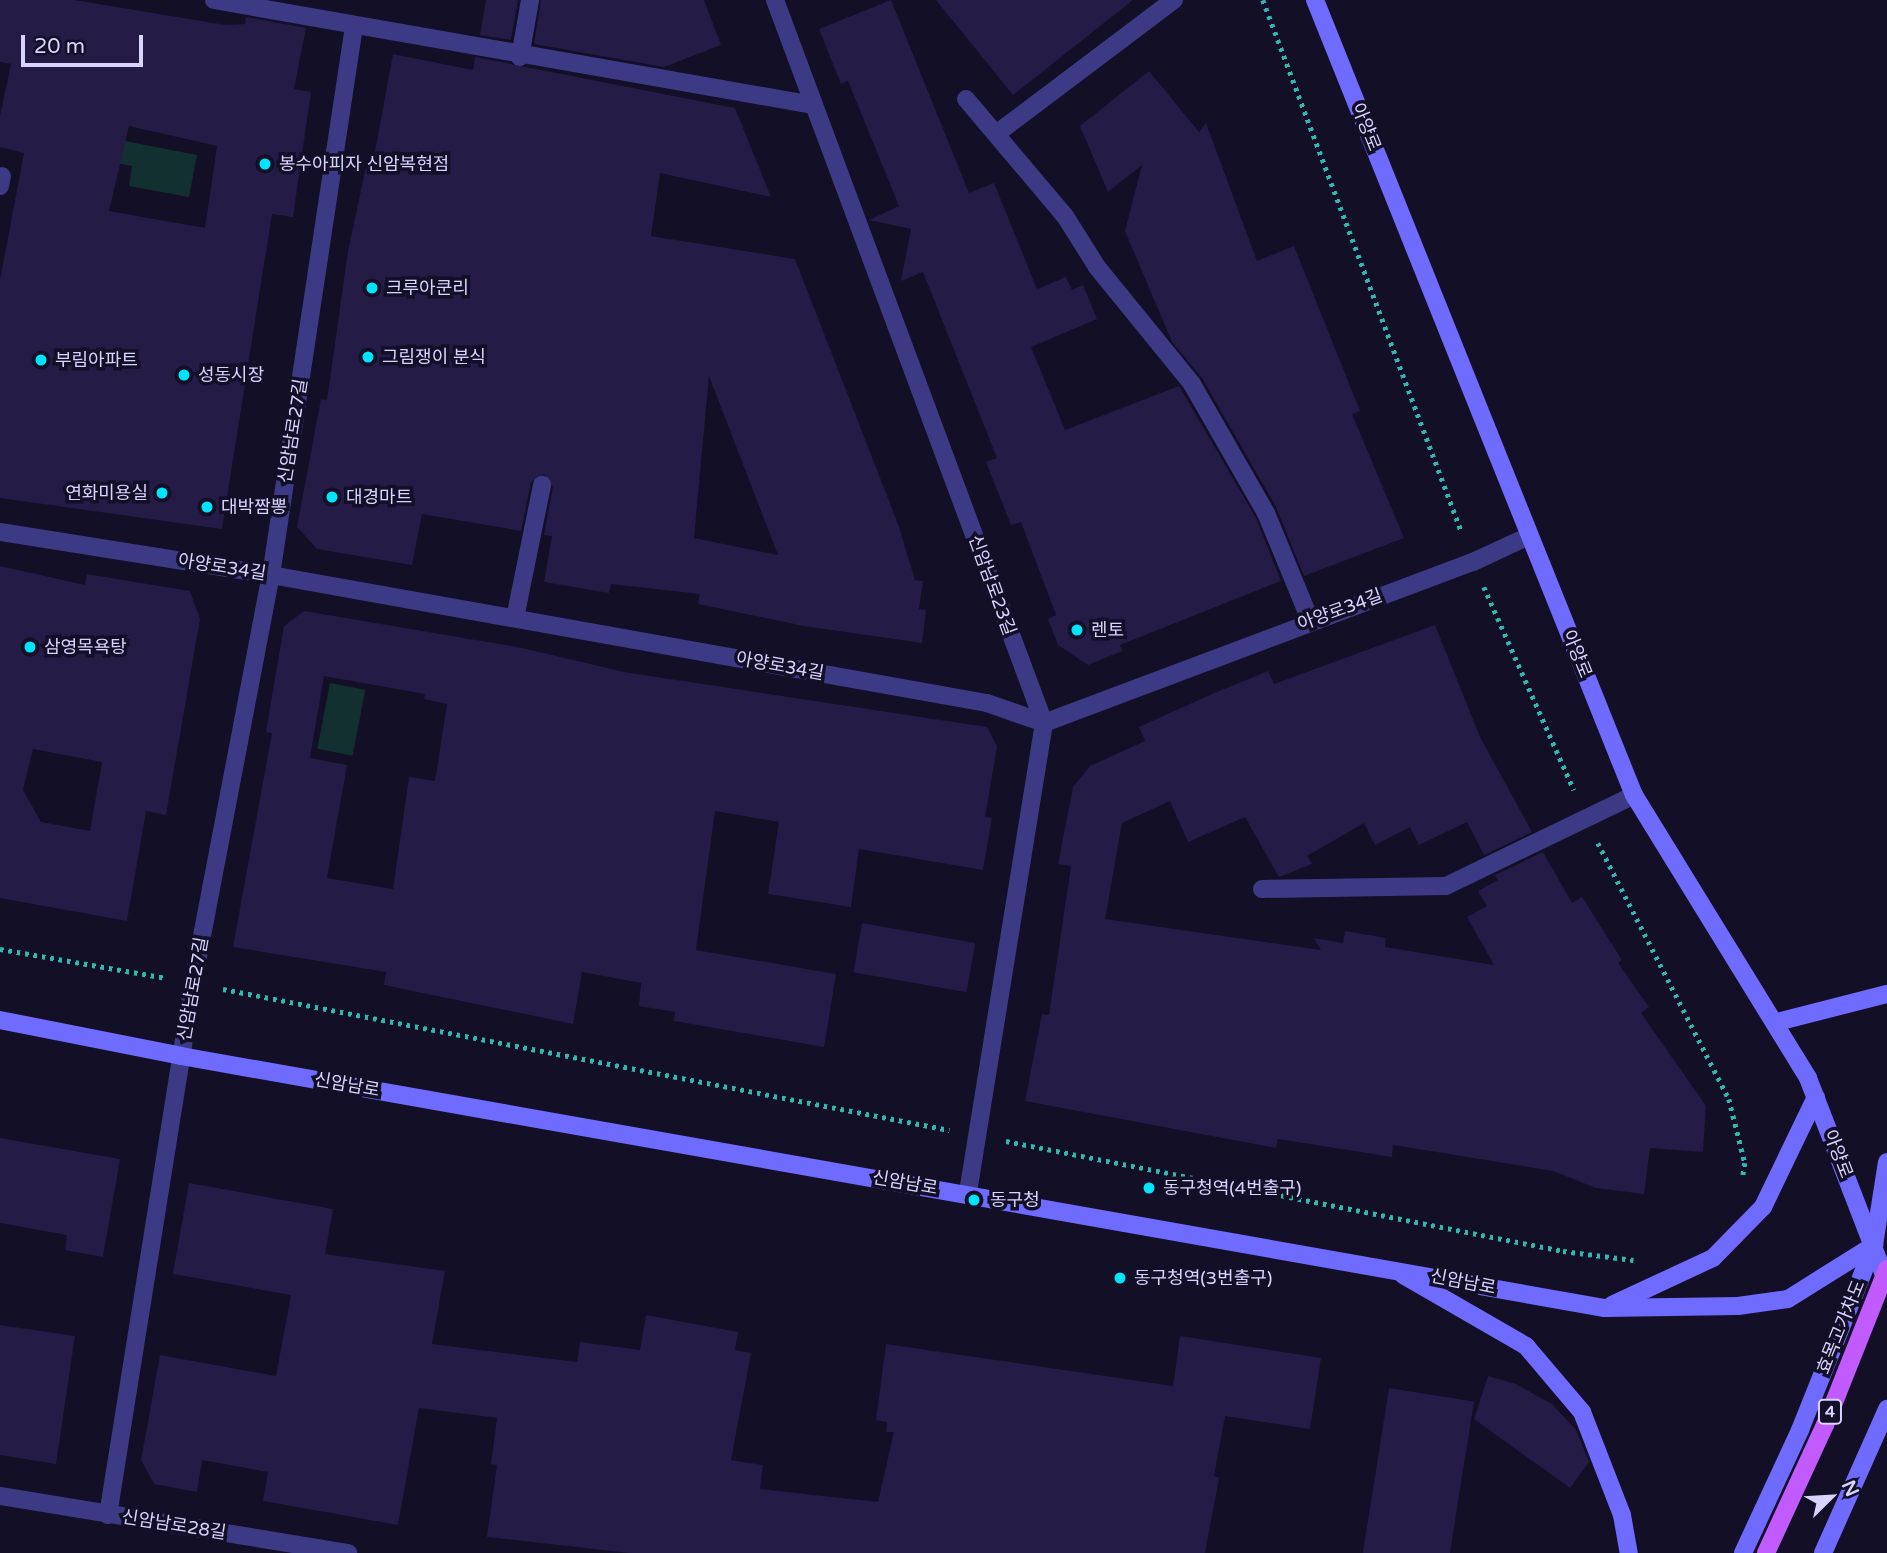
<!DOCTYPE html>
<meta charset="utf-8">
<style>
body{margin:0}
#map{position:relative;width:1887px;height:1553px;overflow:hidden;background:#130f26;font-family:"Varela Round","Noto Sans KR",sans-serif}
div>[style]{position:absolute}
.green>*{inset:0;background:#12302f;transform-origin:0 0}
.building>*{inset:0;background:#241b47;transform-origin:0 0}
.path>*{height:4.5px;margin-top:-2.25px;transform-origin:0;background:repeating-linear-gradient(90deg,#2fb8b0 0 3.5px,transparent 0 8.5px)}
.service>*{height:18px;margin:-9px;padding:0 9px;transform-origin:9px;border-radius:9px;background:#3d3a85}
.minor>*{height:18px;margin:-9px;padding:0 9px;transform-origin:9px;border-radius:9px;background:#3d3a85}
.secondary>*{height:18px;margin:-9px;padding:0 9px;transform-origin:9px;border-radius:9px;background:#6f6bff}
.primary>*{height:18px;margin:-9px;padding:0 9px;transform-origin:9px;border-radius:9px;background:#c25bff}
.dots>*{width:19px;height:19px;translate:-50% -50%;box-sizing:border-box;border:4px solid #130f26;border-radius:50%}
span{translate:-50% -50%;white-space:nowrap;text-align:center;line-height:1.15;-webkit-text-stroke:7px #130f26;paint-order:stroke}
.shield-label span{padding:2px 5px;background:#130f26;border:2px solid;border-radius:5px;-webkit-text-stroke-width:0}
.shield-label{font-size:16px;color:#d9d4ff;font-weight:700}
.street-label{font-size:18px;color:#d9d4ff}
.poi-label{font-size:18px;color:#d9d4ff}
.left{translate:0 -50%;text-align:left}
.right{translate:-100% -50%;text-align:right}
.north{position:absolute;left:1796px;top:1462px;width:70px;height:70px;-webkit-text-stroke:5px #130f26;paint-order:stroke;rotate:66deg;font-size:19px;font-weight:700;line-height:28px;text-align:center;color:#d9d4ff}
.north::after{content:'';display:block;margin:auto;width:24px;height:32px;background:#d9d4ff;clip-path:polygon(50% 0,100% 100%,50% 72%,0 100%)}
.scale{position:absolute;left:21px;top:35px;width:122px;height:32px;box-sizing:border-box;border:4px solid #d9d4ff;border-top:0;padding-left:9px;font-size:21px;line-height:24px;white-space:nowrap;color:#d9d4ff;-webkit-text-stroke:5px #130f26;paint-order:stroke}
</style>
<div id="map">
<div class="green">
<i style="clip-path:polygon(89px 134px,197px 155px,189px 197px,129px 186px,132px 166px,85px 157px)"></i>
<i style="left:330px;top:683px;width:36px;height:67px;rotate:11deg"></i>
</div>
<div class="building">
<i style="clip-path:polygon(evenodd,0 0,74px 0,226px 25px,245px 24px,246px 17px,306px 28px,294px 89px,311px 92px,293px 217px,272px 214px,222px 529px,0 498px,0 280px,24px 153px,0 147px,0 116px,11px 64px,0 62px,0 0,129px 126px,217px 146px,205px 228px,109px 211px,129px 126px)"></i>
<i style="clip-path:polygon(486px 0,518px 0,511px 40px,480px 35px)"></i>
<i style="clip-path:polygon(541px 0,704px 0,721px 45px,664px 67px,534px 44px)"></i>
<i style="clip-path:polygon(891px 0,969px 193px,994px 183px,1037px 289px,1066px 277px,1072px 290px,1083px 285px,1097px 319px,1031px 347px,1065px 430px,1179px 386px,1256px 518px,1281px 581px,1120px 645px,1122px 651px,1088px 665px,1058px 645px,1048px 619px,1056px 615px,1021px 522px,1011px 525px,986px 462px,997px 458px,923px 272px,901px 281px,911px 229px,869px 220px,899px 206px,848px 81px,841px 84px,819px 29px)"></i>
<i style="clip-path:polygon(936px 0,1133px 0,1013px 95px)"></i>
<i style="clip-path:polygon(evenodd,393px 54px,473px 70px,475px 57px,735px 108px,771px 197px,660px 173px,651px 236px,795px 259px,898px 524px,915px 580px,923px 581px,919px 609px,926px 610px,922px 643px,804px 626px,698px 604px,700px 594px,611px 584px,609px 593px,544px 582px,552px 536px,544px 535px,553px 487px,544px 474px,531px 482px,521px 531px,422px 514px,412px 565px,317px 549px,297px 527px,321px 399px,327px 400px,348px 251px,366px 167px,372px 168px,393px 54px,709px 376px,778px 555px,694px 538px,709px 376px)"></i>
<i style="clip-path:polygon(1149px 71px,1199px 132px,1206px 123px,1257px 261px,1294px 246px,1360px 411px,1352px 414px,1404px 538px,1304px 576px,1276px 507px,1202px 378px,1172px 342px,1125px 231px,1142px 165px,1108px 192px,1080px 126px)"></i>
<i style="clip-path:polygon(evenodd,0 566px,85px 585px,87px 574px,190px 591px,200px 619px,166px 815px,146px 811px,127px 921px,0 898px,0 566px,33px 749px,102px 762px,90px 831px,41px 822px,23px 790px,33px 749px)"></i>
<i style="clip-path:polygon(evenodd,304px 611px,518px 647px,624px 672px,987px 727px,997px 746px,985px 817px,992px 818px,983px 870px,859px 849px,851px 907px,768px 894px,779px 822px,715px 811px,696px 950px,836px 974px,824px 1047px,674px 1021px,675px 1012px,639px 1006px,641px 983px,582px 972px,573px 1024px,384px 985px,386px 972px,233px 947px,272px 733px,266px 732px,284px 626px,304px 611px,324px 676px,425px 694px,424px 699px,447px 704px,435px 781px,409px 777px,393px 889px,327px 878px,347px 765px,310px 758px,324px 676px)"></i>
<i style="clip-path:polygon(1435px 625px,1480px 737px,1532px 832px,1484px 855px,1467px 822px,1419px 845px,1410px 827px,1375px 845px,1364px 823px,1307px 856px,1312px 864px,1279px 877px,1245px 817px,1188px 842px,1170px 801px,1122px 823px,1105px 919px,1321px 950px,1314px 938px,1343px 943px,1345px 931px,1386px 938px,1385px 947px,1494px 965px,1467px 917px,1487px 906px,1478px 891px,1498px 880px,1495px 875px,1543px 852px,1572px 903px,1582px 897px,1622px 960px,1618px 963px,1649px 1007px,1641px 1013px,1706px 1106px,1703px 1152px,1650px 1148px,1644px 1194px,1596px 1188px,1553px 1171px,1393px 1145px,1392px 1157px,1278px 1139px,1276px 1148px,1025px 1101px,1042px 1014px,1049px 1015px,1071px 866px,1058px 864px,1073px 787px,1090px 766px,1145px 741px,1139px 727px,1212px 694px,1268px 671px,1274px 684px)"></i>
<i style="left:862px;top:923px;width:115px;height:50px;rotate:10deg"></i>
<i style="clip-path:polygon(0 1138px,120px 1159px,103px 1257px,65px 1250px,67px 1235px,0 1223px)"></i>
<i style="clip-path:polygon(189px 1183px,333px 1209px,325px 1254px,445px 1271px,432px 1344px,577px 1362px,580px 1342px,640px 1350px,646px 1315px,738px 1332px,735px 1350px,751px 1353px,731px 1460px,763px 1465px,760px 1489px,878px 1502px,894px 1432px,886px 1432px,887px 1422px,876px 1420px,886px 1344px,1173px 1386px,1180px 1336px,1321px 1358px,1310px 1429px,1225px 1416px,1214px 1476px,1219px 1478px,1205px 1553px,629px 1553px,487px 1537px,497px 1465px,491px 1464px,497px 1418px,419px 1408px,398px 1525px,263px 1501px,268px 1472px,202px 1460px,197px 1492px,154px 1484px,141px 1460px,160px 1355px,276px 1376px,291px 1295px,173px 1274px)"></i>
<i style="clip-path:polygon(0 1325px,75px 1336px,56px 1464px,0 1455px)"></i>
<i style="clip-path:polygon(1488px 1376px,1516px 1384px,1552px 1404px,1576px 1430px,1589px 1462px,1570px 1488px,1474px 1419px)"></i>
<i style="left:1389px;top:1388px;width:86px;height:167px;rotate:9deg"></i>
</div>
<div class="path">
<i style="left:1263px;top:0;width:569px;rotate:69.53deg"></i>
<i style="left:1484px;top:587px;width:222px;rotate:66.1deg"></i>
<i style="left:1598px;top:843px;width:288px;rotate:62.9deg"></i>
<i style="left:1729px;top:1099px;width:66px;rotate:76deg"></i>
<i style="left:1745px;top:1163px;width:12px;rotate:99deg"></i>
<i style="left:0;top:949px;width:169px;rotate:9.9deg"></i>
<i style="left:223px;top:989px;width:740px;rotate:10.99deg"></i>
<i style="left:1006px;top:1141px;width:568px;rotate:11.17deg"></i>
<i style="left:1563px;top:1251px;width:71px;rotate:7.3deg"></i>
</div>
<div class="service">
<i style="left:520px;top:57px;width:58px;rotate:-80deg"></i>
<i style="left:966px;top:99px;width:153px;rotate:49.8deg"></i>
<i style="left:1065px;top:216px;width:60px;rotate:57.9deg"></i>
<i style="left:1097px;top:267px;width:151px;rotate:50.9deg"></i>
<i style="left:1192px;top:384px;width:149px;rotate:60.2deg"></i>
<i style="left:1266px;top:513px;width:116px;rotate:67.6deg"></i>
<i style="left:0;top:186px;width:10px;rotate:-79deg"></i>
<i style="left:515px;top:618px;width:136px;rotate:-78.5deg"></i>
<i style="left:1262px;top:889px;width:184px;rotate:-0.9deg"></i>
<i style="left:1446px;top:886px;width:209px;rotate:-25.8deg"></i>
</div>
<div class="minor">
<i style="left:214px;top:0;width:609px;rotate:9.93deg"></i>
<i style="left:775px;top:0;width:771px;rotate:69.59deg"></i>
<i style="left:1044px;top:723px;width:477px;rotate:99.2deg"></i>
<i style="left:996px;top:134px;width:223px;rotate:-37deg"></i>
<i style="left:0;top:532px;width:274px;rotate:9deg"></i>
<i style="left:271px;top:575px;width:727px;rotate:10.14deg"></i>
<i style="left:987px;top:703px;width:60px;rotate:19.3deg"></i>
<i style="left:1044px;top:723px;width:458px;rotate:-20.6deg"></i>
<i style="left:1473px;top:562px;width:62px;rotate:-24.9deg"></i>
<i style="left:0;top:1496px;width:353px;rotate:9.3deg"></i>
<i style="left:108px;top:1515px;width:539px;rotate:-80.92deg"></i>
<i style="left:193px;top:983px;width:415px;rotate:-79.2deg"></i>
<i style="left:271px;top:575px;width:555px;rotate:-81.4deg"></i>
</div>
<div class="secondary">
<i style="left:1315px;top:0;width:857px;rotate:68.14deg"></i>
<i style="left:1634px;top:795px;width:332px;rotate:58.4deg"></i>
<i style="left:1808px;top:1078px;width:220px;rotate:68.9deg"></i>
<i style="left:0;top:1020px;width:185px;rotate:11.2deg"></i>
<i style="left:181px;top:1056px;width:1446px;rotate:10.04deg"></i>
<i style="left:1605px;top:1308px;width:133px;rotate:-0.9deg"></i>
<i style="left:1738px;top:1306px;width:50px;rotate:-8deg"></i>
<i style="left:1788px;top:1299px;width:102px;rotate:-32.1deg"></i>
<i style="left:1777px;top:1022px;width:114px;rotate:-14.3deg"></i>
<i style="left:1403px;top:1275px;width:142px;rotate:30deg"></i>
<i style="left:1526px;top:1346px;width:87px;rotate:49.7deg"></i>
<i style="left:1582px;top:1412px;width:110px;rotate:68.8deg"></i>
<i style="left:1622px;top:1515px;width:39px;rotate:80deg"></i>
<i style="left:1612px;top:1305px;width:111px;rotate:-25deg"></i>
<i style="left:1713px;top:1258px;width:71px;rotate:-45.6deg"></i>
<i style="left:1763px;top:1207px;width:122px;rotate:-64.3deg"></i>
<i style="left:1743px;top:1553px;width:136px;rotate:-65.1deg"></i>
<i style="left:1800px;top:1430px;width:199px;rotate:-68.2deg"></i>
<i style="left:1874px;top:1245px;width:84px;rotate:-81.1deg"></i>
<i style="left:1823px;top:1553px;width:158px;rotate:-66deg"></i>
</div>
<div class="primary">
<i style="left:1766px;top:1553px;width:141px;rotate:-65.3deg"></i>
<i style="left:1825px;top:1425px;width:168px;rotate:-68.3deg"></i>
</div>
<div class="dots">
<i style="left:265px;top:164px;background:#00e5ff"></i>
<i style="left:372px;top:288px;background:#00e5ff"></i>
<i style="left:368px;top:357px;background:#00e5ff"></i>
<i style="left:41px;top:360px;background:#00e5ff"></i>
<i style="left:184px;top:375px;background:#00e5ff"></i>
<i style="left:162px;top:493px;background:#00e5ff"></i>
<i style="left:332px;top:497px;background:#00e5ff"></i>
<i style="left:207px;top:507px;background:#00e5ff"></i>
<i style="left:1077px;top:630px;background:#00e5ff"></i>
<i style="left:30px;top:647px;background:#00e5ff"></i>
<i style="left:1149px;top:1188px;background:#00e5ff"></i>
<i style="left:974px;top:1200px;background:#00e5ff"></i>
<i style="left:1120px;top:1278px;background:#00e5ff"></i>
</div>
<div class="shield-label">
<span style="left:1830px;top:1412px">4</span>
</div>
<div class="street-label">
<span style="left:1366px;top:127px;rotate:68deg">아양로</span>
<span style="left:293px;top:431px;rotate:-81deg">신암남로27길</span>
<span style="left:222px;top:567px;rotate:9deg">아양로34길</span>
<span style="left:992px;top:585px;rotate:70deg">신암남로23길</span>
<span style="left:1340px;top:610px;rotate:-20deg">아양로34길</span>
<span style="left:1577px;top:654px;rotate:68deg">아양로</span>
<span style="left:780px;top:666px;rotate:10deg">아양로34길</span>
<span style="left:193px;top:989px;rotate:-80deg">신암남로27길</span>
<span style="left:347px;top:1085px;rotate:10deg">신암남로</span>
<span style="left:1838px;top:1154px;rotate:69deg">아양로</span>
<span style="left:905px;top:1183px;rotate:10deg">신암남로</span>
<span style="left:1463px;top:1282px;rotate:11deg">신암남로</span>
<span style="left:1841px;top:1327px;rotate:-68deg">효목고가차도</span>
<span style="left:174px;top:1525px;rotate:9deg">신암남로28길</span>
</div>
<div class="poi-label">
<span class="left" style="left:279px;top:164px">봉수아피자 신암복현점</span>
<span class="left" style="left:386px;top:288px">크루아쿤리</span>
<span class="left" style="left:382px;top:357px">그림쟁이 분식</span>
<span class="left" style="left:55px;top:360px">부림아파트</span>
<span class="left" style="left:198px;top:375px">성동시장</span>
<span class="right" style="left:148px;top:493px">연화미용실</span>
<span class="left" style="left:346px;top:497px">대경마트</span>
<span class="left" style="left:221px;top:507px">대박짬뽕</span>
<span class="left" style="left:1091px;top:630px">렌토</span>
<span class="left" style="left:44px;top:647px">삼영목욕탕</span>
<span class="left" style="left:1163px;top:1188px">동구청역(4번출구)</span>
<span class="left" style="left:990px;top:1200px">동구청</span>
<span class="left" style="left:1134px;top:1278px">동구청역(3번출구)</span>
</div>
<div class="north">N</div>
<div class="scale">20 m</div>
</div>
